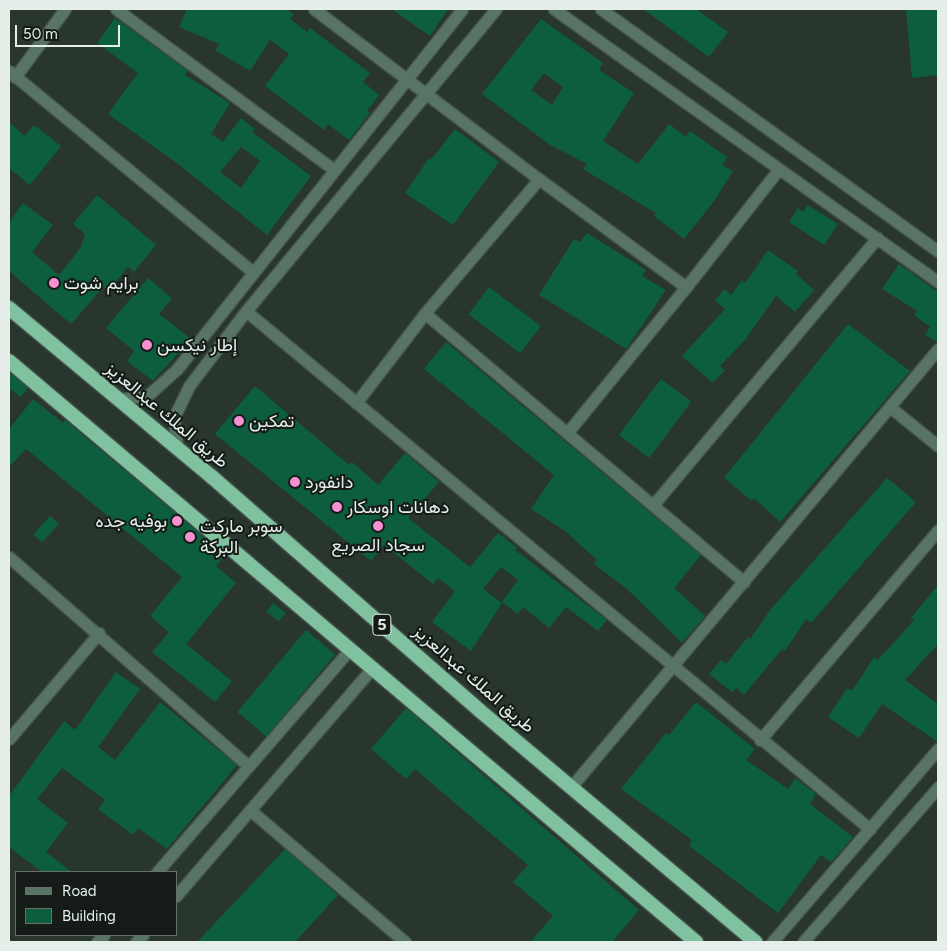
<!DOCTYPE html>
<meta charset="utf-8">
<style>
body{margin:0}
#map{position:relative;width:947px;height:951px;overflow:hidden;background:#28362e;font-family:Figtree,Vazirmatn,sans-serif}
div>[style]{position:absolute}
.building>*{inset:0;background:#0d5e3f;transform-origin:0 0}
.roads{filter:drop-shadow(1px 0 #46534c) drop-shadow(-1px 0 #46534c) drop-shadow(0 1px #46534c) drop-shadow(0 -1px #46534c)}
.minor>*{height:11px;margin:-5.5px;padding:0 5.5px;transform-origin:5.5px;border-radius:5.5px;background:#587465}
.trunk>*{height:14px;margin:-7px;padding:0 7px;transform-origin:7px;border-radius:7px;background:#80c2a0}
.dots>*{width:14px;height:14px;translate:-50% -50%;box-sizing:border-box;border:2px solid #151c18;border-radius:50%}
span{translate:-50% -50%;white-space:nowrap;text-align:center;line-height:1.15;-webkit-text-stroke:4px #151c18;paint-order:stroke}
.shield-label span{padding:1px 4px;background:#151c18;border:1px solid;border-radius:4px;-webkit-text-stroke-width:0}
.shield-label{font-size:16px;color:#e5eee9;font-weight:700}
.poi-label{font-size:18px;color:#e5eee9}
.left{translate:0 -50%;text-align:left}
.right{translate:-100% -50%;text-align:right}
.street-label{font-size:18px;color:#e5eee9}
.frame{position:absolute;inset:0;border:10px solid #e5eee9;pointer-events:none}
.legend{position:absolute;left:15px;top:871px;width:162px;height:65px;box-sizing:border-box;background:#151c18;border:1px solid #68706c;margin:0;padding:6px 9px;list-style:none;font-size:15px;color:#e5eee9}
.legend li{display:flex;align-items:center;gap:10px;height:25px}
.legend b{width:25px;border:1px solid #68706c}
.scale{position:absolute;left:15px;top:25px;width:105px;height:22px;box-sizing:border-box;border:2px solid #e5eee9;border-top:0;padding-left:6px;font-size:15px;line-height:18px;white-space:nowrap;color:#e5eee9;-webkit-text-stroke:4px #151c18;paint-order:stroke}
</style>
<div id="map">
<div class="building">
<i style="clip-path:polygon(187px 9px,286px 9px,294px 14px,290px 19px,307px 32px,310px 28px,370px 73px,363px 82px,379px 95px,367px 111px,370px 113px,349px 140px,328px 124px,324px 130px,265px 86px,289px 54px,270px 40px,250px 71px,215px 50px,219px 44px,179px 27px)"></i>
<i style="clip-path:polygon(391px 9px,448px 9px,430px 36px)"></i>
<i style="clip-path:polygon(643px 9px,696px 9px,728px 32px,709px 57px)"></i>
<i style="clip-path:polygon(906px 9px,938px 9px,938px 75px,912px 78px)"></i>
<i style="clip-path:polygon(evenodd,115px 18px,188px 71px,185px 75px,230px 103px,211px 134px,223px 142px,241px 118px,255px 129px,252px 132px,311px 176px,267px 235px,178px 164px,108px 114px,138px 73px,97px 43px,115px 18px,241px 147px,260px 161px,241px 188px,220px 172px,241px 147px)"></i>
<i style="clip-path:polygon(evenodd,541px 19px,603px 63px,599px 70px,634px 93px,603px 141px,638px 164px,669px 124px,686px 137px,690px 131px,727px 157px,722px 165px,733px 171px,715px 200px,684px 239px,654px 216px,656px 213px,583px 169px,587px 164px,550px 145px,482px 94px,541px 19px,544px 73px,563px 87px,552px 105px,531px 90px,544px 73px)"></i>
<i style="clip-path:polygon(9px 122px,25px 136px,34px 125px,61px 146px,30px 185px,9px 168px)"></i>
<i style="clip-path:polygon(455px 129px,499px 162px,453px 225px,405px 193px,429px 158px,431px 160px)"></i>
<i style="clip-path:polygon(97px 195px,156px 245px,134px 272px,128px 267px,108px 291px,103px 287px,71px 324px,9px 271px,9px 223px,23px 203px,53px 225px,32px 252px,59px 275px,81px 247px,85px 234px,73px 224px)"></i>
<i style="clip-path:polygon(808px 205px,838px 224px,824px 245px,789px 222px,798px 208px,803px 212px)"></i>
<i style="clip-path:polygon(587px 233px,646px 270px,642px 276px,666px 290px,626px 349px,539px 295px,574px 239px,580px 242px)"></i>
<i style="clip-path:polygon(768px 250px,798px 271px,796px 274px,814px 290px,795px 312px,776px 296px,745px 340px,720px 366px,725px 370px,713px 383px,682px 356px,725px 309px,715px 301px,724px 289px,731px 295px,742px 280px,745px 283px)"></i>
<i style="clip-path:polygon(899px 264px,938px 292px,938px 342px,925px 335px,930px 327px,914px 315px,917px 311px,882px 289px)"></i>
<i style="clip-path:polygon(148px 278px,172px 298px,159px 314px,191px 339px,153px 381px,127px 361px,134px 351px,106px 328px)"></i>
<i style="left:489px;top:287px;width:65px;height:34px;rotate:37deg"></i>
<i style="clip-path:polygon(848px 324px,910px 371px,780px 522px,754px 498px,752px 501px,724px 478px)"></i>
<i style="clip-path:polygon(446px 342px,701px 555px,674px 588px,705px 616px,682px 643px,627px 589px,594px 564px,597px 560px,565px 531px,531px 509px,554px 475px,424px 369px)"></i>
<i style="clip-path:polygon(9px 372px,28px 388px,20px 397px,9px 388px)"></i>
<i style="left:661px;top:379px;width:38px;height:70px;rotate:37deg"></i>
<i style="clip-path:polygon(255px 386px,349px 465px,352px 462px,378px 485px,405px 453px,439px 482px,408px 518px,470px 567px,498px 533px,517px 548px,515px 550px,607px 620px,598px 631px,566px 607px,549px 628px,523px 607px,518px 614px,502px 602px,518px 580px,501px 567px,483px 589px,502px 603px,471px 651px,432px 622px,455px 591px,438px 578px,433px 584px,384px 545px,371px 561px,215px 434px)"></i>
<i style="clip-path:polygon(33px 399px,63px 423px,65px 420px,225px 555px,216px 566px,236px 583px,186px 644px,232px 681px,215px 702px,152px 652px,169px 632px,150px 616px,182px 577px,26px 449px,9px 467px,9px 429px)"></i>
<i style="clip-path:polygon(887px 478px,916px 502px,811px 623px,806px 619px,785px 651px,782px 649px,744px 695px,736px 688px,732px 692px,709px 674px,721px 660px,726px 664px,748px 637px,750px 639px,771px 609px)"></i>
<i style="left:50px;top:516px;width:12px;height:25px;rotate:42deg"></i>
<i style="clip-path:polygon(938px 585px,938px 644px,905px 680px,938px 704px,938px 742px,882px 704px,859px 738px,828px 717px,847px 688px,852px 691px,874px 657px,878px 660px,914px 620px,911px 618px)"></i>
<i style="left:273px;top:603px;width:16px;height:11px;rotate:38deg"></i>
<i style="left:306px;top:630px;width:38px;height:107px;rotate:40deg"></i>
<i style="clip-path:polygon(116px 672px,140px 689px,98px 747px,115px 760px,160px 702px,237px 765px,167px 849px,138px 828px,133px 835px,98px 809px,105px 800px,62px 768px,37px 799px,68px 823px,46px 852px,72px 872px,42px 872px,9px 847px,9px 796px,64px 721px,75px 730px)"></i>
<i style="clip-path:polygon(696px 702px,755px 749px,746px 760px,788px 789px,795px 778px,816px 794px,810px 804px,853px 837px,831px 862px,821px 855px,778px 913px,689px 846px,692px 840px,621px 789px,666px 733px,669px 735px)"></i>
<i style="clip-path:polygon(406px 708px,639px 910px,612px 942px,530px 942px,553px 916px,513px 882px,528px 865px,415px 769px,406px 779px,371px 749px)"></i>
<i style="clip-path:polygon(285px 849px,338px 895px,295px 942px,197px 942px)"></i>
</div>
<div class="roads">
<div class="minor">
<i style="left:116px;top:9px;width:271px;rotate:36.4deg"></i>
<i style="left:314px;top:9px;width:282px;rotate:37.1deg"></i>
<i style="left:554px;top:9px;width:471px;rotate:35.4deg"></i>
<i style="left:601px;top:9px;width:415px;rotate:35.7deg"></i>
<i style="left:9px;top:71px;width:316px;rotate:39.5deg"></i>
<i style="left:15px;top:77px;width:84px;rotate:-53.7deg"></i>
<i style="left:246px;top:311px;width:811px;rotate:39.7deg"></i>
<i style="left:119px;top:399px;width:28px;rotate:-6deg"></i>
<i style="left:147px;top:396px;width:40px;rotate:-42deg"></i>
<i style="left:177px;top:369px;width:459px;rotate:-51.6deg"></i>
<i style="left:356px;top:403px;width:113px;rotate:-52.5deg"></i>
<i style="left:890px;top:407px;width:62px;rotate:39.1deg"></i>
<i style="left:567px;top:433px;width:188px;rotate:-50.8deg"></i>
<i style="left:177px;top:448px;width:31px;rotate:-96deg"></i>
<i style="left:174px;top:417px;width:34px;rotate:-64deg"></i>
<i style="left:189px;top:386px;width:94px;rotate:-52.8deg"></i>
<i style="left:246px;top:311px;width:392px;rotate:-50.4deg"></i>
<i style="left:653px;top:505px;width:349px;rotate:-50deg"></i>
<i style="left:9px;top:557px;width:318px;rotate:41.1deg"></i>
<i style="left:744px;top:582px;width:417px;rotate:-139.9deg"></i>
<i style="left:425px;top:313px;width:176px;rotate:-49.6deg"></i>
<i style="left:539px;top:179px;width:182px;rotate:36.3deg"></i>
<i style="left:686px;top:287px;width:150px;rotate:-51.8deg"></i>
<i style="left:9px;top:739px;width:139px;rotate:-49.7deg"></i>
<i style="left:760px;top:740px;width:275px;rotate:-49.7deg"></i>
<i style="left:571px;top:787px;width:571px;rotate:-50.04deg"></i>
<i style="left:250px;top:810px;width:204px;rotate:40.4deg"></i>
<i style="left:157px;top:872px;width:295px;rotate:-49.1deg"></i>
<i style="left:176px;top:896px;width:301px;rotate:-49.3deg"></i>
<i style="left:97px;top:942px;width:10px;rotate:-45deg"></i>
<i style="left:136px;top:942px;width:10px;rotate:-45deg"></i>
<i style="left:772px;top:942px;width:255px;rotate:-49.3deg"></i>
<i style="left:803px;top:942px;width:206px;rotate:-48.9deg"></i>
</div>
<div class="trunk">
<i style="left:9px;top:308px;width:264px;rotate:39.8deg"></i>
<i style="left:212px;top:477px;width:354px;rotate:41.1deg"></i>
<i style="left:479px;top:710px;width:361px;rotate:40deg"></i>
<i style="left:9px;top:361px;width:900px;rotate:40.22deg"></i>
</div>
</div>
<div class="dots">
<i style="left:54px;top:283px;background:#f591d2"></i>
<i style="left:147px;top:345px;background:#f591d2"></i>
<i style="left:239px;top:421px;background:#f591d2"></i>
<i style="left:295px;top:482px;background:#f591d2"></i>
<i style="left:337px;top:507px;background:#f591d2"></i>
<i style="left:177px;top:521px;background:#f591d2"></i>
<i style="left:378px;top:526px;background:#f591d2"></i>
<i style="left:190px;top:537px;background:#f591d2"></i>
</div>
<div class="shield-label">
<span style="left:382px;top:625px">5</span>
</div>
<div class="poi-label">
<span class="left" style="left:64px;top:283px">برايم شوت</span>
<span class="left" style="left:157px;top:345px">إطار نيكسن</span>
<span class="left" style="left:249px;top:421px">تمكين</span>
<span class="left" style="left:305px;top:482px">دانفورد</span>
<span class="left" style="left:347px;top:507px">دهانات اوسكار</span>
<span class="right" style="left:167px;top:521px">بوفيه جده</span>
<span class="left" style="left:200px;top:537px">سوبر ماركت<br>البركة</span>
<span style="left:378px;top:545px">سجاد الصريع</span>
</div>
<div class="street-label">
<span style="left:167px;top:415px;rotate:40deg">طريق الملك عبدالعزيز</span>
<span style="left:474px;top:679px;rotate:41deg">طريق الملك عبدالعزيز</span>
</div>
<div class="frame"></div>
<ul class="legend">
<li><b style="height:6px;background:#587465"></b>Road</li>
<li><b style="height:14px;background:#0d5e3f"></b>Building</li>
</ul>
<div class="scale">50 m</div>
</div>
